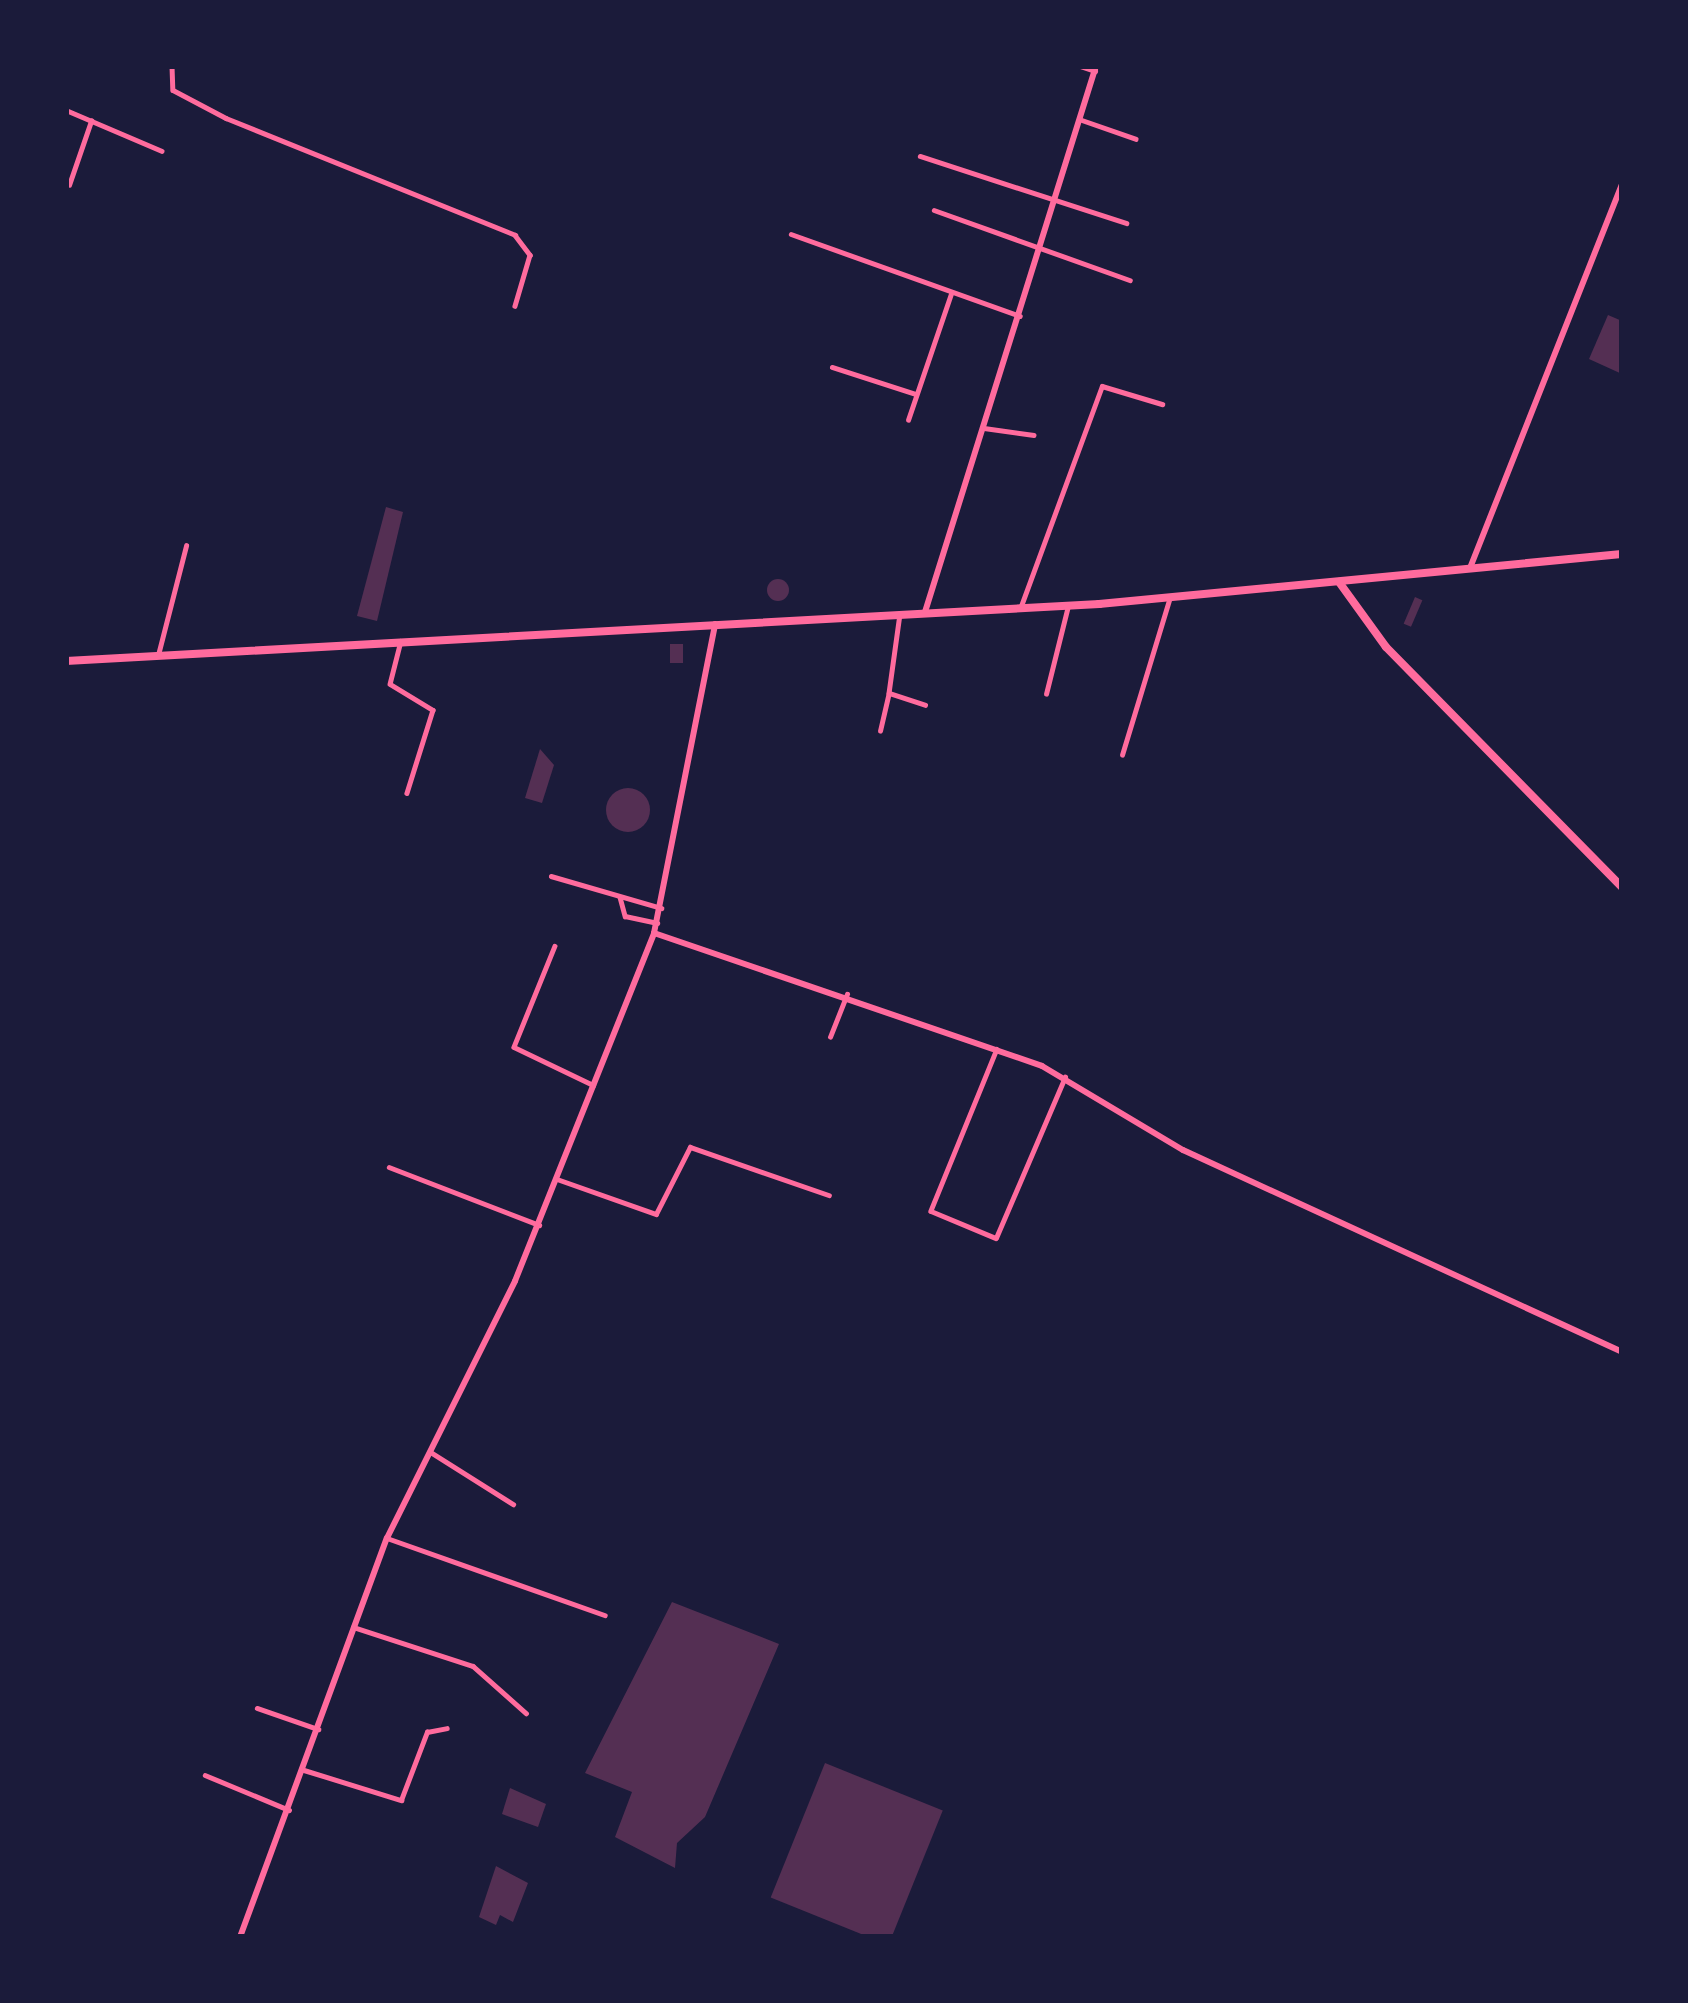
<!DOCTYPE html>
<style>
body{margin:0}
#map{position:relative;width:1688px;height:2003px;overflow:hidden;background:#1b1b3a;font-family:Bitter,serif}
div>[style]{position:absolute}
.building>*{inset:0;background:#542f53;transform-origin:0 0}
.round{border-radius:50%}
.minor>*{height:4.5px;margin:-2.25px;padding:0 2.25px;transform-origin:2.25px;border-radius:2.25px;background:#ff6b9d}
.tertiary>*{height:6px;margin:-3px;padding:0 3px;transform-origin:3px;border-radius:3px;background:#ff6b9d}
.primary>*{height:8px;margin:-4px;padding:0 4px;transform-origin:4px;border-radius:4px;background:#ff6b9d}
.trunk>*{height:8px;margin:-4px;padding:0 4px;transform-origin:4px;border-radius:4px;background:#ff6b9d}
span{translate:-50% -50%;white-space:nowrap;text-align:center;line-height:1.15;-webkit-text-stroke:10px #1b1b3a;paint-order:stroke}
.frame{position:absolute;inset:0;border:69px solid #1b1b3a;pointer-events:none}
</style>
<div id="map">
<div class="building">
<i style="clip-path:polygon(1608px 315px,1622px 321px,1622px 374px,1589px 359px)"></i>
<i style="clip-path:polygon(386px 507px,403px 512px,377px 621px,357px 616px)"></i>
<i class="round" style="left:767px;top:579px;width:22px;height:22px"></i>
<i style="left:1415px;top:597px;width:8px;height:29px;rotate:23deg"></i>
<i style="left:670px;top:644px;width:13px;height:19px"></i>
<i style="clip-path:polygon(540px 749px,554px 765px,542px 803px,525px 798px)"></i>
<i class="round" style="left:606px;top:788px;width:44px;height:44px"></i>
<i style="clip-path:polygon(672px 1602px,779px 1644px,705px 1817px,677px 1843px,675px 1868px,615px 1837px,632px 1792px,585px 1773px)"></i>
<i style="left:825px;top:1763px;width:127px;height:145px;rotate:22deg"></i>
<i style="clip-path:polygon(510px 1788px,546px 1804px,538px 1827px,502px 1814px)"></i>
<i style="clip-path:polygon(496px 1866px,528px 1883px,513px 1922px,500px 1915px,496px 1925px,479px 1917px)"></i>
</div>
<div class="minor">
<i style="left:172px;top:66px;width:24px;rotate:88deg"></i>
<i style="left:173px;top:90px;width:60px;rotate:27.8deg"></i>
<i style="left:226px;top:118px;width:312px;rotate:22deg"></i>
<i style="left:515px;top:235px;width:25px;rotate:53deg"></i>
<i style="left:530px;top:255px;width:53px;rotate:106.4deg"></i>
<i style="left:1080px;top:66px;width:16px;rotate:18deg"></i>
<i style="left:66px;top:110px;width:104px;rotate:23.1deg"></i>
<i style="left:1079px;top:119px;width:60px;rotate:19.3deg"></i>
<i style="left:920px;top:156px;width:217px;rotate:18deg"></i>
<i style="left:69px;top:185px;width:68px;rotate:-71deg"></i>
<i style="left:934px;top:210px;width:208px;rotate:19.7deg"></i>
<i style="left:791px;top:234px;width:243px;rotate:19.7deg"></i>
<i style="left:832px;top:367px;width:88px;rotate:17.8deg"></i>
<i style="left:908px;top:420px;width:133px;rotate:-71.2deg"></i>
<i style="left:984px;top:428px;width:50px;rotate:8deg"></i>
<i style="left:1021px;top:606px;width:234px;rotate:-69.8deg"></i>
<i style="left:1102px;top:386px;width:63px;rotate:16.7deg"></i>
<i style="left:900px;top:614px;width:80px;rotate:97.9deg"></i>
<i style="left:889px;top:693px;width:38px;rotate:18deg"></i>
<i style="left:401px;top:641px;width:44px;rotate:104.3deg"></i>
<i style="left:390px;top:684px;width:50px;rotate:31.2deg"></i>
<i style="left:433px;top:710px;width:87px;rotate:107.4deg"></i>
<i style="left:158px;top:655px;width:113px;rotate:-75.6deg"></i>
<i style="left:1046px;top:694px;width:91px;rotate:-76deg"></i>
<i style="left:880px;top:731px;width:39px;rotate:-77deg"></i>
<i style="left:1122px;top:755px;width:162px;rotate:-73.1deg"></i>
<i style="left:551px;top:876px;width:115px;rotate:16.2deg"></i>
<i style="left:620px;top:897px;width:20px;rotate:75deg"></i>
<i style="left:625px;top:916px;width:33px;rotate:12deg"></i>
<i style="left:555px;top:946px;width:109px;rotate:112.1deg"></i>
<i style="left:514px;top:1047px;width:88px;rotate:25.7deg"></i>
<i style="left:66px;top:963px;width:16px;rotate:90deg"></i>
<i style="left:830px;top:1037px;width:46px;rotate:-68.4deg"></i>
<i style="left:997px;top:1049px;width:175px;rotate:112.2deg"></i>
<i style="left:931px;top:1211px;width:70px;rotate:22.6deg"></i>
<i style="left:996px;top:1238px;width:175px;rotate:-66.8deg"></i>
<i style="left:389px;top:1167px;width:161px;rotate:21.1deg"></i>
<i style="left:557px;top:1179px;width:105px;rotate:19.5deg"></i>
<i style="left:656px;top:1214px;width:75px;rotate:-63.1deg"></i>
<i style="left:690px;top:1147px;width:147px;rotate:19.1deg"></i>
<i style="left:432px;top:1453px;width:96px;rotate:32.2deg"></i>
<i style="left:387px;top:1538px;width:231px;rotate:19.5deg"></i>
<i style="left:353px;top:1627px;width:126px;rotate:18deg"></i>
<i style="left:473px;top:1666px;width:71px;rotate:41.6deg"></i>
<i style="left:257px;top:1708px;width:65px;rotate:19deg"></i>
<i style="left:304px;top:1770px;width:102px;rotate:17.2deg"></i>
<i style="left:401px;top:1800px;width:73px;rotate:-69.1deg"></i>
<i style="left:427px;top:1732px;width:20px;rotate:-11deg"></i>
<i style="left:205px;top:1775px;width:91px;rotate:22.6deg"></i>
<i style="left:66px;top:1937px;width:1px"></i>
</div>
<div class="tertiary">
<i style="left:1470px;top:568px;width:413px;rotate:-68.4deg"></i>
<i style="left:925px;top:612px;width:572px;rotate:-72.61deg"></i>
<i style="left:654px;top:933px;width:410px;rotate:18.9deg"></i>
<i style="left:1042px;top:1066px;width:164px;rotate:30.8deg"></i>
<i style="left:1183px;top:1150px;width:483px;rotate:24.7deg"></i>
<i style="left:240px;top:1937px;width:425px;rotate:-69.8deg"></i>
<i style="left:387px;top:1538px;width:287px;rotate:-63.5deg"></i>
<i style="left:515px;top:1281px;width:375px;rotate:-68.2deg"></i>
<i style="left:654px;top:933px;width:315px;rotate:-78.8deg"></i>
</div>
<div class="primary">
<i style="left:1339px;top:582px;width:80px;rotate:54.1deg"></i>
<i style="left:1386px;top:647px;width:337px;rotate:45.5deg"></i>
</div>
<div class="trunk">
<i style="left:66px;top:661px;width:1035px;rotate:-3.16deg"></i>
<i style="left:1099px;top:604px;width:525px;rotate:-5.46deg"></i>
</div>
<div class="frame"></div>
</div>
